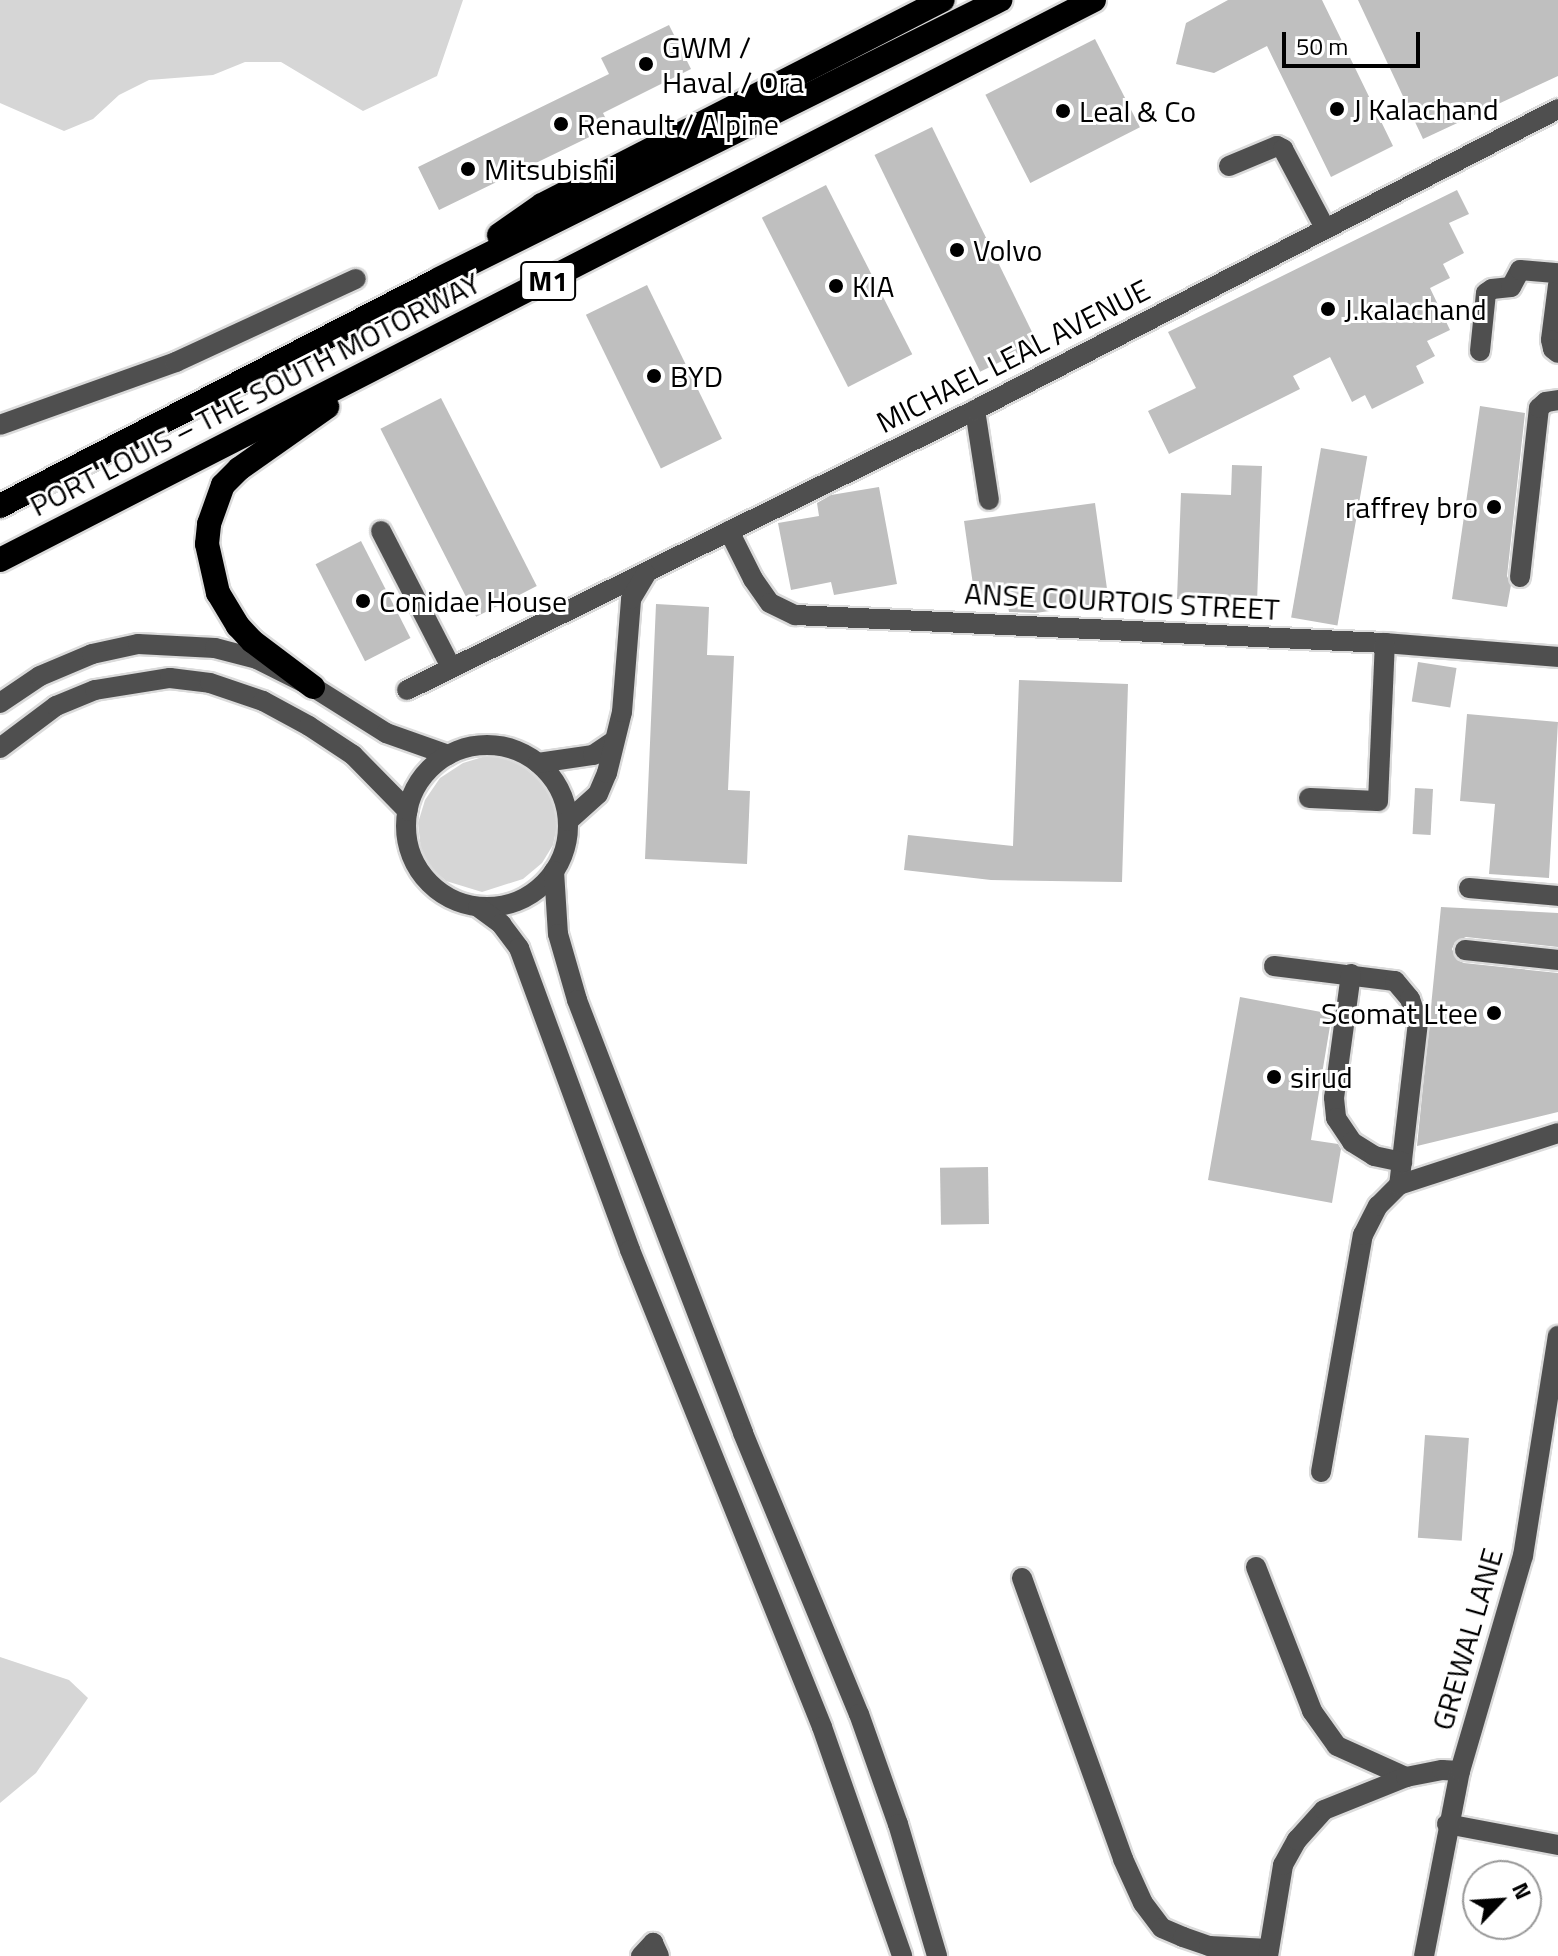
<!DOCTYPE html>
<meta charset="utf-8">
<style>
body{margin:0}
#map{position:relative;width:1558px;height:1956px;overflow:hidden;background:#fff;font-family:"Titillium Web",sans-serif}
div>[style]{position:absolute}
.green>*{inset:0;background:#d6d6d6}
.building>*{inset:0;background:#bfbfbf;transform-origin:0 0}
.roads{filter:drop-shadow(2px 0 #dbdbdb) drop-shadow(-2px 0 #dbdbdb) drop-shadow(0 2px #dbdbdb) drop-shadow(0 -2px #dbdbdb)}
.minor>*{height:20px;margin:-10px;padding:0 10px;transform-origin:10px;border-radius:10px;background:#4f4f4f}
.minor>.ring{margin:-10px;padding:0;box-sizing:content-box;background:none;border:20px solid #4f4f4f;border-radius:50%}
.highway>*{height:24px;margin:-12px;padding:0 12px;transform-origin:12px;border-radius:12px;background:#000}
.dots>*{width:22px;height:22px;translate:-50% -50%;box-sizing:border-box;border:4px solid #fff;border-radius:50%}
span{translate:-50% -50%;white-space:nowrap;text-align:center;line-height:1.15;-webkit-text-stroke:6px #fff;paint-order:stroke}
.shield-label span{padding:2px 6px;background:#fff;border:2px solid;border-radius:6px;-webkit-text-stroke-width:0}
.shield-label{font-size:28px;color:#000;font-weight:700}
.poi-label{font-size:30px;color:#000}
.left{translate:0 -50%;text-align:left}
.right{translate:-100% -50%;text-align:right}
.street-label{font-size:30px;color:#000}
.north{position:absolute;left:1462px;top:1860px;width:80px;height:80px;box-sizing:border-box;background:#fff;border:2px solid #999;border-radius:50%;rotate:65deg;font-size:22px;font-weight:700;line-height:32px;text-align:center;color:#000}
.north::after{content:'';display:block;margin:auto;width:28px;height:36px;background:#000;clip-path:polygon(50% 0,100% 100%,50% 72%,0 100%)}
.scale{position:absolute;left:1282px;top:32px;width:138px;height:36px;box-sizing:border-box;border:4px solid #000;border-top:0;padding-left:10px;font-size:24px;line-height:28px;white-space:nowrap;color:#000;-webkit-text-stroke:6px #fff;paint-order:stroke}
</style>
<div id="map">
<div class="green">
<i style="clip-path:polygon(0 0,463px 0,437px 76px,363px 111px,281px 62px,245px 62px,213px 75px,149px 80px,119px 95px,93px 119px,64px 131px,0 103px)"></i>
<i style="clip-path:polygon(486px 756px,508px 758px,529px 768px,547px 785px,555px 805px,557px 826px,553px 845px,542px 863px,523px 879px,482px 892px,446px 881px,432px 869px,421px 850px,418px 823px,425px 800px,440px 778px,463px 763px)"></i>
<i style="clip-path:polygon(0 1657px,69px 1680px,88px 1698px,36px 1773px,0 1803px)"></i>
</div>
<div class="building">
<i style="clip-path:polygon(1228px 0,1322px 0,1393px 146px,1331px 177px,1267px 46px,1214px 73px,1176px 64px,1186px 23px)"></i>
<i style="clip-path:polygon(1358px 0,1558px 0,1558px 76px,1423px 139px)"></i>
<i style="clip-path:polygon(669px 25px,691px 69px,603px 113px,610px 127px,439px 210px,418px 167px,609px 74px,601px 58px)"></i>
<i style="left:1095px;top:39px;width:99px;height:123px;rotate:63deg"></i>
<i style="left:932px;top:127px;width:241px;height:64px;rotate:64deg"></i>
<i style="left:826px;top:185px;width:190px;height:72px;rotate:63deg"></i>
<i style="clip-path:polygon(1457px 190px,1469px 214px,1449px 223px,1464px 253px,1443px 264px,1450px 278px,1430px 288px,1450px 330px,1427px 341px,1435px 356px,1416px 366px,1424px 383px,1372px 409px,1365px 395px,1352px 402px,1330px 357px,1293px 376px,1300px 389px,1169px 454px,1148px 411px,1196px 388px,1168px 332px)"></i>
<i style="left:647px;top:285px;width:171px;height:68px;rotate:64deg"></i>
<i style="left:441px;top:398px;width:211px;height:68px;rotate:63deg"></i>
<i style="clip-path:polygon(1480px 406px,1525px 413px,1507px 576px,1511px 585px,1507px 607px,1452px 599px)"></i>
<i style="left:1321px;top:448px;width:47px;height:172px;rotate:10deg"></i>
<i style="clip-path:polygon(1232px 465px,1262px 466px,1257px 602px,1177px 599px,1181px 493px,1231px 495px)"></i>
<i style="clip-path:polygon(879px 487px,897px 584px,834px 595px,831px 582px,791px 590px,778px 523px,819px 516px,817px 503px,831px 495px)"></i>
<i style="clip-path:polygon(1095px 503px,1109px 603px,1035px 613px,1009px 612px,1006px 594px,975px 599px,964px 521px)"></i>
<i style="left:361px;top:541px;width:109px;height:51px;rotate:63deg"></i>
<i style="clip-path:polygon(656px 604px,709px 607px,707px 655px,734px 656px,728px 790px,750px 791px,747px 864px,645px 859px)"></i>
<i style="left:1418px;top:662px;width:39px;height:40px;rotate:9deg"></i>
<i style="clip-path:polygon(1019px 680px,1128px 684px,1122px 882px,991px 880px,904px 870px,908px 835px,1013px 846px)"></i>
<i style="clip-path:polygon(1467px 714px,1558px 722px,1549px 878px,1489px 874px,1495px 804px,1460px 801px)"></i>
<i style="left:1415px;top:788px;width:18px;height:46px;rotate:3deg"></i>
<i style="clip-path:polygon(1441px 907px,1558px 913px,1558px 947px,1466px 937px,1455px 942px,1452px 949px,1457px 960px,1464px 963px,1558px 973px,1558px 1112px,1417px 1146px)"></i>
<i style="clip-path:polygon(1240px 997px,1332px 1014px,1311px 1140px,1338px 1144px,1341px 1149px,1332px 1203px,1208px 1180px)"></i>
<i style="left:988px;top:1167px;width:57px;height:48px;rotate:89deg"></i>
<i style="left:1425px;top:1435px;width:44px;height:103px;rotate:4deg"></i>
</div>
<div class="roads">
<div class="minor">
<i style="left:1229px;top:166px;width:52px;rotate:-22.6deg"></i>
<i style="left:1277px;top:146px;width:7px;rotate:27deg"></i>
<i style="left:1283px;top:149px;width:89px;rotate:62deg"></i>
<i style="left:1558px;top:285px;width:55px;rotate:97.3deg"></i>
<i style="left:1551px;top:340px;width:9px;rotate:77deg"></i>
<i style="left:1553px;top:349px;width:6px;rotate:39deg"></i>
<i style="left:1480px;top:351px;width:58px;rotate:-84.1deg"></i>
<i style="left:1486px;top:293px;width:7px;rotate:-34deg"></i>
<i style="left:1492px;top:289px;width:19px;rotate:-6deg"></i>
<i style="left:1511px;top:287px;width:19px;rotate:-62deg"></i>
<i style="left:1520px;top:270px;width:38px;rotate:5deg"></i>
<i style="left:975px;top:410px;width:91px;rotate:81.2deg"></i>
<i style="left:0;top:425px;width:187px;rotate:-19.7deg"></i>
<i style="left:176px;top:362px;width:198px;rotate:-24.8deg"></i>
<i style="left:381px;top:531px;width:153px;rotate:62.8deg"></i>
<i style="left:729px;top:531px;width:54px;rotate:63.4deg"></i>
<i style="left:753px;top:579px;width:29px;rotate:55deg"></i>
<i style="left:770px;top:603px;width:28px;rotate:26deg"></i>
<i style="left:795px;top:615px;width:591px;rotate:2.72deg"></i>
<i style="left:1385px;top:643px;width:174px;rotate:4.6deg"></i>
<i style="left:1520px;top:577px;width:170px;rotate:-83.6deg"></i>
<i style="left:1539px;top:408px;width:9px;rotate:-41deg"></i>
<i style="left:1546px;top:402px;width:12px;rotate:-9deg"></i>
<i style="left:407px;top:690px;width:633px;rotate:-26.24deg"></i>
<i style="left:975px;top:410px;width:656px;rotate:-27.31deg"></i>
<i style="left:0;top:703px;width:48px;rotate:-34deg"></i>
<i style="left:40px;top:676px;width:56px;rotate:-22.9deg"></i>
<i style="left:92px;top:654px;width:47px;rotate:-12.3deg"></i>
<i style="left:138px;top:644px;width:77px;rotate:3deg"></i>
<i style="left:215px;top:648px;width:43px;rotate:14.7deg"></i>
<i style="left:257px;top:659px;width:63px;rotate:26.6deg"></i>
<i style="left:313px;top:687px;width:86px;rotate:32.2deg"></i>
<i style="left:386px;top:733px;width:66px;rotate:19.5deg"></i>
<i class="ring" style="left:406px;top:745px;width:142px;height:142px"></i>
<i style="left:0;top:748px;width:70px;rotate:-36.9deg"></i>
<i style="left:56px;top:706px;width:42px;rotate:-22.3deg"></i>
<i style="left:95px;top:690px;width:76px;rotate:-9.1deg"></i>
<i style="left:170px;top:678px;width:40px;rotate:7.1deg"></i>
<i style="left:210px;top:683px;width:56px;rotate:18.8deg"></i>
<i style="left:263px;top:701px;width:52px;rotate:28.5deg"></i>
<i style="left:309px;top:726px;width:53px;rotate:33.4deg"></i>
<i style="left:353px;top:755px;width:78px;rotate:45.5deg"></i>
<i style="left:538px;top:763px;width:56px;rotate:-8.3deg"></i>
<i style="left:593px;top:755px;width:25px;rotate:-34deg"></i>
<i style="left:1309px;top:798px;width:69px;rotate:2.5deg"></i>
<i style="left:1378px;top:801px;width:158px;rotate:-87.5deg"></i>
<i style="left:568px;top:821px;width:40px;rotate:-42deg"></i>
<i style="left:598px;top:794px;width:23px;rotate:-67deg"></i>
<i style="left:607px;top:773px;width:63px;rotate:-76.2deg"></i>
<i style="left:622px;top:712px;width:113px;rotate:-85.4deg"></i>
<i style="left:631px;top:599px;width:29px;rotate:-59deg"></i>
<i style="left:554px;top:871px;width:63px;rotate:86.4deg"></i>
<i style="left:558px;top:934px;width:69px;rotate:73.9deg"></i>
<i style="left:577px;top:1000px;width:464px;rotate:69deg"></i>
<i style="left:743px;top:1433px;width:304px;rotate:67.6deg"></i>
<i style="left:859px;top:1714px;width:117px;rotate:70.5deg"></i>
<i style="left:898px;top:1824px;width:138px;rotate:73.5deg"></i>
<i style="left:1469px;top:888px;width:89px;rotate:5.1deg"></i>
<i style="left:478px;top:907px;width:29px;rotate:36deg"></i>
<i style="left:501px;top:924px;width:30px;rotate:53deg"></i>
<i style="left:519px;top:948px;width:322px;rotate:69.8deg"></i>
<i style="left:630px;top:1250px;width:514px;rotate:68.07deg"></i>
<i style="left:822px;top:1727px;width:243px;rotate:70.7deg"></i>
<i style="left:1465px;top:950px;width:94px;rotate:6.1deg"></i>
<i style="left:1274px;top:966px;width:122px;rotate:7.1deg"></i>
<i style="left:1395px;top:981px;width:23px;rotate:50deg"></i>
<i style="left:1410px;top:999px;width:24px;rotate:71deg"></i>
<i style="left:1418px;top:1022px;width:164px;rotate:96.6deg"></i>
<i style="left:1351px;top:974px;width:125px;rotate:97.8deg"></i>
<i style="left:1334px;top:1098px;width:20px;rotate:84deg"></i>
<i style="left:1336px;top:1118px;width:29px;rotate:56deg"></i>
<i style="left:1352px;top:1142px;width:26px;rotate:32deg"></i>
<i style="left:1374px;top:1156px;width:29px;rotate:12deg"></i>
<i style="left:1321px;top:1472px;width:241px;rotate:-80deg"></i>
<i style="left:1363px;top:1235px;width:33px;rotate:-63deg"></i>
<i style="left:1378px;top:1206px;width:30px;rotate:-45deg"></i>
<i style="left:1399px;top:1185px;width:167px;rotate:-18.1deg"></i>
<i style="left:1256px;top:1567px;width:155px;rotate:68.7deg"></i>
<i style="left:1312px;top:1711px;width:43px;rotate:54.5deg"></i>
<i style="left:1337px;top:1746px;width:76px;rotate:24.2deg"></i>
<i style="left:1022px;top:1578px;width:299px;rotate:70.2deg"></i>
<i style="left:1123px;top:1859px;width:48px;rotate:65.6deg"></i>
<i style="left:1143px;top:1903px;width:31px;rotate:53deg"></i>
<i style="left:1162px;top:1928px;width:23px;rotate:23deg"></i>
<i style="left:1183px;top:1937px;width:28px;rotate:19deg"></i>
<i style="left:1209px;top:1946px;width:60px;rotate:2.9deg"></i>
<i style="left:1447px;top:1824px;width:113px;rotate:10.7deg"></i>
<i style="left:641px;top:1956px;width:18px;rotate:-47deg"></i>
<i style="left:653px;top:1943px;width:14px;rotate:65deg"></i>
<i style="left:1268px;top:1956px;width:92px;rotate:-80.6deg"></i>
<i style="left:1283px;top:1865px;width:29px;rotate:-61deg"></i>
<i style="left:1297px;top:1840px;width:40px;rotate:-48deg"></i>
<i style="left:1324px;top:1810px;width:88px;rotate:-21.9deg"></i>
<i style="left:1406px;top:1777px;width:37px;rotate:-11deg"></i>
<i style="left:1442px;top:1770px;width:18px;rotate:3deg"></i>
<i style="left:1424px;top:1956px;width:188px;rotate:-79deg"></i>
<i style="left:1460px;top:1771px;width:224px;rotate:-73.7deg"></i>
<i style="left:1523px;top:1556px;width:223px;rotate:-81deg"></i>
</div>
<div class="highway">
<i style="left:499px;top:235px;width:52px;rotate:-34.9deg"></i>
<i style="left:542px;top:205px;width:450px;rotate:-27.1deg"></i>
<i style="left:0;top:506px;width:494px;rotate:-27.3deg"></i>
<i style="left:439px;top:279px;width:627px;rotate:-26.44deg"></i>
<i style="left:0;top:560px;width:1229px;rotate:-27.11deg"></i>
<i style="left:313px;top:687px;width:76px;rotate:-143deg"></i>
<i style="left:252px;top:641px;width:21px;rotate:-133deg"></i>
<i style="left:238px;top:626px;width:39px;rotate:-121deg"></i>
<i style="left:218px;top:593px;width:50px;rotate:-102.7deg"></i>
<i style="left:207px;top:544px;width:20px;rotate:-84deg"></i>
<i style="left:209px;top:524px;width:41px;rotate:-70.3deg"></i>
<i style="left:223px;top:485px;width:23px;rotate:-45deg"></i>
<i style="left:239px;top:469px;width:108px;rotate:-35.2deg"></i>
</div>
</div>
<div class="dots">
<i style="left:646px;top:64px;background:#000"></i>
<i style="left:1337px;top:109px;background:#000"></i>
<i style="left:1063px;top:111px;background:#000"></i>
<i style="left:561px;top:124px;background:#000"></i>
<i style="left:468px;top:169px;background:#000"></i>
<i style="left:957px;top:250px;background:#000"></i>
<i style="left:836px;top:286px;background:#000"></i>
<i style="left:1328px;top:309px;background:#000"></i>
<i style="left:654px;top:376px;background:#000"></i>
<i style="left:1494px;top:507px;background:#000"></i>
<i style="left:363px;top:601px;background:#000"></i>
<i style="left:1494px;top:1013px;background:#000"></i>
<i style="left:1274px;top:1077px;background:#000"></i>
</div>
<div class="shield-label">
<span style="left:548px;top:281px">M1</span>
</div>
<div class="poi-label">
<span class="left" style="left:662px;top:64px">GWM /<br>Haval / Ora</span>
<span class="left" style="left:1353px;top:109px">J Kalachand</span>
<span class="left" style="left:1079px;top:111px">Leal &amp; Co</span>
<span class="left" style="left:577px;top:124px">Renault / Alpine</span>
<span class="left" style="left:484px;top:169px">Mitsubishi</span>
<span class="left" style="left:973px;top:250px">Volvo</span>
<span class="left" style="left:852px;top:286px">KIA</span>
<span class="left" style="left:1344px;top:309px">J.kalachand</span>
<span class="left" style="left:670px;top:376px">BYD</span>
<span class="right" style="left:1478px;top:507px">raffrey bro</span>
<span class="left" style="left:379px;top:601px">Conidae House</span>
<span class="right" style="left:1478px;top:1013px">Scomat Ltee</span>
<span class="left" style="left:1290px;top:1077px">sirud</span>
</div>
<div class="street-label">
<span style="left:1013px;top:356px;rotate:-27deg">MICHAEL LEAL AVENUE</span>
<span style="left:255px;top:394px;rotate:-27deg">PORT LOUIS – THE SOUTH MOTORWAY</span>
<span style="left:1122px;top:601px;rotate:3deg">ANSE COURTOIS STREET</span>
<span style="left:1467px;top:1639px;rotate:-74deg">GREWAL LANE</span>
</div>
<div class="north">N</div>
<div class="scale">50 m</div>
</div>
